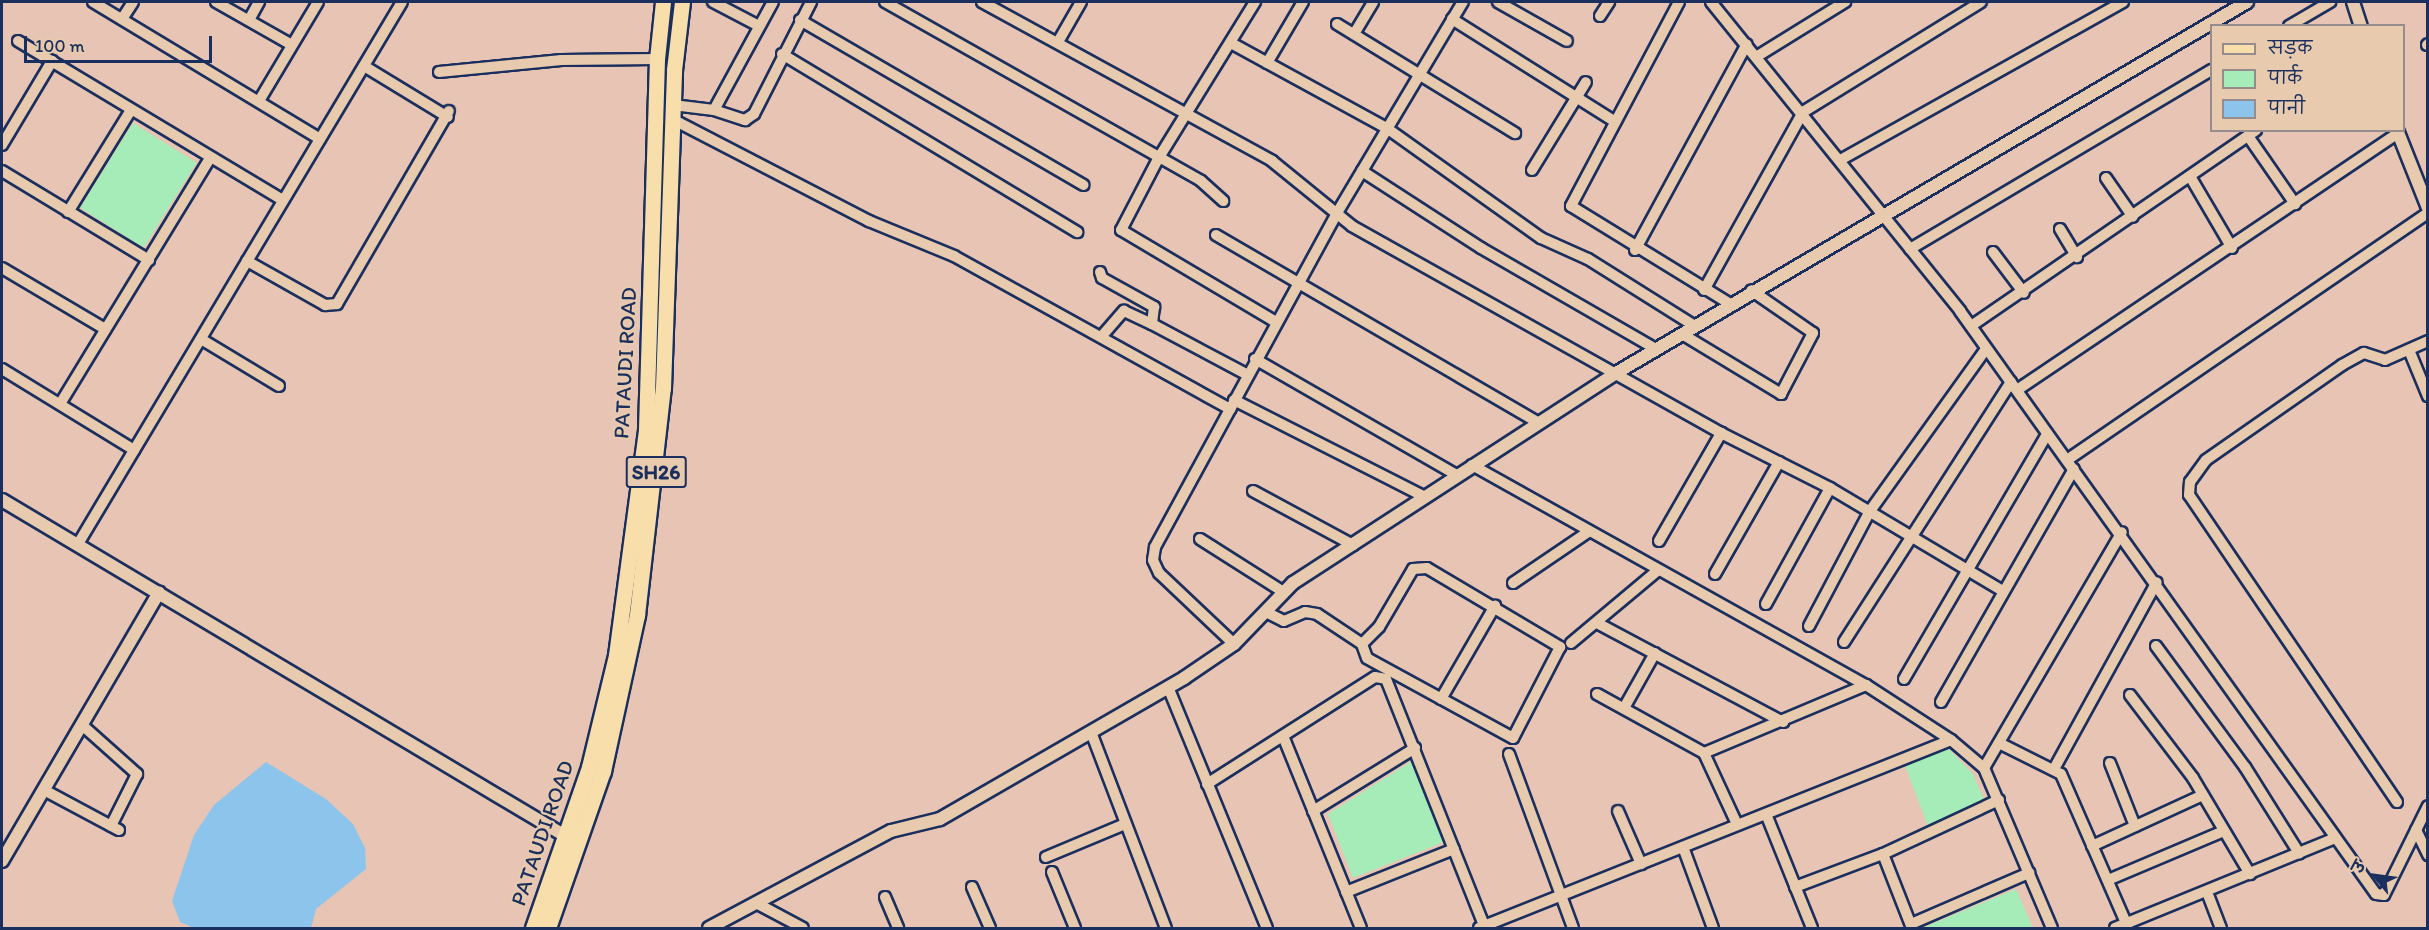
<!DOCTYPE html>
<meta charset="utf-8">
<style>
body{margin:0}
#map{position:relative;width:2429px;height:930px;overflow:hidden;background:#e7c4b3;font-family:Itim,"Playpen Sans Deva",sans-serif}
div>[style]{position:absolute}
.green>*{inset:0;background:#a6ecb9;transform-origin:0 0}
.water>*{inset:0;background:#8cc4eb}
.roads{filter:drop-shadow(2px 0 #1b2f5e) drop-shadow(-2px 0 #1b2f5e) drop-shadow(0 2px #1b2f5e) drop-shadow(0 -2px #1b2f5e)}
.minor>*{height:10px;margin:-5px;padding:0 5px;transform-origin:5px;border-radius:5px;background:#e8caae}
.tertiary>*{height:12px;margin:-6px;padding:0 6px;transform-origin:6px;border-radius:6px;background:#e8caae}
.primary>*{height:15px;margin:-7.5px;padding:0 7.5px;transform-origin:7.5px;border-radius:7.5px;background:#f8deab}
span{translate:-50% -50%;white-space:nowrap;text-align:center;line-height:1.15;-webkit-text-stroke:4.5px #e8caae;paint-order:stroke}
.shield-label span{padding:2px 4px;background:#e8caae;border:2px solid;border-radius:4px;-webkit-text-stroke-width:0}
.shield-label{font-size:21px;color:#1b2f5e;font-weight:700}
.street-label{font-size:22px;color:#1b2f5e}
.frame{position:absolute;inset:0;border:3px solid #1b2f5e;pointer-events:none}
.legend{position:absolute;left:2210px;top:24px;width:195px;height:108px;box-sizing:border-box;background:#e8caae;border:2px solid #968c8e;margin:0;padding:8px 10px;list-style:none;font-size:18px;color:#1b2f5e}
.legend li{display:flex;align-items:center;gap:12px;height:30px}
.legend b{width:30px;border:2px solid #968c8e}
.north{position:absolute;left:2345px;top:846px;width:60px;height:60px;-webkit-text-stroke:4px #e8caae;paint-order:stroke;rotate:299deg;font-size:16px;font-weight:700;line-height:24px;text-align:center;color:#1b2f5e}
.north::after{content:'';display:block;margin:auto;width:21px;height:27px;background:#1b2f5e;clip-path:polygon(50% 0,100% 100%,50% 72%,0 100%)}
.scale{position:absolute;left:24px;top:36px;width:188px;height:27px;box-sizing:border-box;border:3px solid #1b2f5e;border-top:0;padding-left:8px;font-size:18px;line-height:21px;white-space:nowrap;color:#1b2f5e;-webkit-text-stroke:4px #e8caae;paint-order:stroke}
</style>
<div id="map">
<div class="green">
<i style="left:133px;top:123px;width:75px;height:100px;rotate:32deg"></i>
<i style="clip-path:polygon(1946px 746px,1973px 774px,1987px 806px,1929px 829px,1904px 763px)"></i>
<i style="clip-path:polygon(1412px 761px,1444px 842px,1353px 878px,1328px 814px)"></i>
<i style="clip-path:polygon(2016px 889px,2033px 928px,1922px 928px)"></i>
</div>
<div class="water">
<i style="clip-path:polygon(266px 762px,326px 799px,353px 824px,365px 848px,366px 869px,316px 909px,311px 928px,194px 928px,180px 922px,172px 901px,194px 835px,214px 805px)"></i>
</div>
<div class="roads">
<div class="minor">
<i style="left:93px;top:2px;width:265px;rotate:31.1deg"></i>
<i style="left:216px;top:2px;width:87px;rotate:29.5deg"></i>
<i style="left:713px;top:2px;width:52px;rotate:27.6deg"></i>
<i style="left:885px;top:2px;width:363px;rotate:29.5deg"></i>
<i style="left:1201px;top:181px;width:30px;rotate:42deg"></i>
<i style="left:982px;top:2px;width:331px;rotate:28.7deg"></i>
<i style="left:1272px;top:161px;width:103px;rotate:39.1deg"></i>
<i style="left:1352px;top:226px;width:423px;rotate:29.3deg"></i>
<i style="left:1721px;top:433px;width:122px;rotate:26.8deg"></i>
<i style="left:1830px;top:488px;width:201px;rotate:30.8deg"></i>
<i style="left:1255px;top:2px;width:185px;rotate:121.7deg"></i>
<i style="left:1158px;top:159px;width:80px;rotate:117.5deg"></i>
<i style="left:1121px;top:230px;width:180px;rotate:30.7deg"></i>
<i style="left:1498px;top:2px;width:79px;rotate:29.5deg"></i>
<i style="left:1679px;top:2px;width:231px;rotate:117.9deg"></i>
<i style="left:1571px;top:206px;width:187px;rotate:31.6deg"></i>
<i style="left:1711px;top:2px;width:397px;rotate:51.1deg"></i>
<i style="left:1960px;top:311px;width:716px;rotate:54.49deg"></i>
<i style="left:2376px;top:894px;width:8px;rotate:7deg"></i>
<i style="left:2384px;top:895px;width:99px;rotate:-63.7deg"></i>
<i style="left:1600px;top:16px;width:17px;rotate:-57deg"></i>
<i style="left:122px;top:19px;width:20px;rotate:-57deg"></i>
<i style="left:1452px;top:19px;width:191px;rotate:32.2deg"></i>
<i style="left:249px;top:20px;width:21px;rotate:-61deg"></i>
<i style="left:800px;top:20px;width:328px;rotate:30.2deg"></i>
<i style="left:1337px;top:24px;width:209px;rotate:31.5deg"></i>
<i style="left:2289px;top:26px;width:48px;rotate:-30.3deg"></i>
<i style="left:1354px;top:34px;width:37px;rotate:-59deg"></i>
<i style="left:18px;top:41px;width:309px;rotate:31deg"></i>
<i style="left:1058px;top:42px;width:46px;rotate:-60.1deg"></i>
<i style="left:1231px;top:43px;width:179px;rotate:28.7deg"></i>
<i style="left:1388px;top:129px;width:188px;rotate:35.5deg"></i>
<i style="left:1541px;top:238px;width:51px;rotate:24.1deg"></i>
<i style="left:1588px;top:259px;width:126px;rotate:32.1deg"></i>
<i style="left:2427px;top:45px;width:1px;rotate:-45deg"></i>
<i style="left:782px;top:54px;width:345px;rotate:31.1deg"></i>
<i style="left:1756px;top:57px;width:105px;rotate:-31.7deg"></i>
<i style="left:1267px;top:63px;width:71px;rotate:-59.5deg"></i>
<i style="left:364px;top:66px;width:98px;rotate:31.3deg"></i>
<i style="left:439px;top:72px;width:123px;rotate:-5.6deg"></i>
<i style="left:561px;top:60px;width:96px;rotate:-0.6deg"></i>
<i style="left:259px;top:101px;width:115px;rotate:-59.2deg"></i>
<i style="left:673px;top:105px;width:41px;rotate:7deg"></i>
<i style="left:714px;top:110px;width:123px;rotate:-61.4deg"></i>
<i style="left:714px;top:110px;width:33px;rotate:18deg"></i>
<i style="left:745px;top:120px;width:11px;rotate:-34deg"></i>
<i style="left:754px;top:114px;width:126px;rotate:-63deg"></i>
<i style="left:674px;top:120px;width:220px;rotate:27.4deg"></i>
<i style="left:869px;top:221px;width:92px;rotate:22.4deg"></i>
<i style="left:954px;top:256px;width:316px;rotate:29deg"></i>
<i style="left:2248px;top:136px;width:83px;rotate:55.3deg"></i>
<i style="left:2px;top:145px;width:98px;rotate:-59.2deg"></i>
<i style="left:1842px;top:159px;width:322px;rotate:-29.2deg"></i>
<i style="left:1532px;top:170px;width:103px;rotate:-58.5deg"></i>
<i style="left:2px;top:171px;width:172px;rotate:31.2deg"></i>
<i style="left:1362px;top:171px;width:142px;rotate:32.9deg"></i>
<i style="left:1481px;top:248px;width:202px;rotate:30deg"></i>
<i style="left:2106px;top:178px;width:47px;rotate:55.3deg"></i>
<i style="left:2191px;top:178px;width:81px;rotate:59.6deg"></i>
<i style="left:68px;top:212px;width:120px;rotate:-58.3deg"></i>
<i style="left:2060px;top:229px;width:33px;rotate:59deg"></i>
<i style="left:1216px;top:235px;width:374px;rotate:30.2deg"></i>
<i style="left:1910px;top:249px;width:351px;rotate:-30.7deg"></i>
<i style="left:1635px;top:250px;width:234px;rotate:-61.5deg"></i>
<i style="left:1993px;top:252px;width:51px;rotate:52.9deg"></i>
<i style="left:247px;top:261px;width:90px;rotate:29.4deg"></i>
<i style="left:325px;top:305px;width:12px;rotate:-5deg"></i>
<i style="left:337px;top:304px;width:223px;rotate:-59.9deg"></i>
<i style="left:2px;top:268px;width:120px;rotate:30.6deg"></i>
<i style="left:1100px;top:272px;width:6px;rotate:72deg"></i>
<i style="left:1102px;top:278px;width:60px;rotate:29.1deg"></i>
<i style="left:1154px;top:307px;width:17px;rotate:97deg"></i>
<i style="left:1152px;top:324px;width:106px;rotate:28deg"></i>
<i style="left:1704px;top:290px;width:204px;rotate:-60.9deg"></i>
<i style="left:1803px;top:112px;width:209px;rotate:-31.7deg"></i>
<i style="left:1971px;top:326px;width:346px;rotate:-34.5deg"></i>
<i style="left:1682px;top:334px;width:116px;rotate:31.2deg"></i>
<i style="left:1781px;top:394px;width:69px;rotate:-62.3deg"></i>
<i style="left:1813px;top:333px;width:75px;rotate:-145.3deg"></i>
<i style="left:1101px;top:337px;width:35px;rotate:-49deg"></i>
<i style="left:1124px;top:311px;width:31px;rotate:25deg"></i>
<i style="left:201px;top:339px;width:91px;rotate:31.1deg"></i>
<i style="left:2409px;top:350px;width:50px;rotate:67.6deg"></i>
<i style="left:1255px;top:359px;width:233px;rotate:29.9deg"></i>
<i style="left:2px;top:369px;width:155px;rotate:31.5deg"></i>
<i style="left:2017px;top:390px;width:460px;rotate:-34deg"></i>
<i style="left:1234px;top:400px;width:212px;rotate:26.9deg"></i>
<i style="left:60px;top:404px;width:288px;rotate:-58.6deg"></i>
<i style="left:2067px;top:460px;width:437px;rotate:-34.4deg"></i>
<i style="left:1472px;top:465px;width:451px;rotate:29.2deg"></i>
<i style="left:1866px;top:685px;width:101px;rotate:32.9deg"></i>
<i style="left:1951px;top:740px;width:43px;rotate:40.3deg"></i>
<i style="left:1984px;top:768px;width:174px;rotate:67deg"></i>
<i style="left:1253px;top:491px;width:114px;rotate:28.4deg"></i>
<i style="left:1200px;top:539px;width:97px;rotate:32.4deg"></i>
<i style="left:1659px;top:541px;width:125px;rotate:-60.1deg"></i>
<i style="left:78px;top:544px;width:631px;rotate:-59.13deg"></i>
<i style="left:1715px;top:574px;width:129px;rotate:-60.3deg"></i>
<i style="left:1513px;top:583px;width:91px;rotate:-34.2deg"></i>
<i style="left:1766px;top:604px;width:132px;rotate:-61.1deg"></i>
<i style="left:1266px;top:612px;width:20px;rotate:27deg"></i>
<i style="left:1284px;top:621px;width:23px;rotate:-23deg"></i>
<i style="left:1305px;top:612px;width:12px;rotate:9deg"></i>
<i style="left:1317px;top:614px;width:54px;rotate:33.7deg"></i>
<i style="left:1362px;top:644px;width:24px;rotate:-45deg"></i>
<i style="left:1379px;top:627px;width:67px;rotate:-59.6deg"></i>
<i style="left:1413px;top:569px;width:14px;rotate:-4deg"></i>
<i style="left:1427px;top:568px;width:155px;rotate:30.7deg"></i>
<i style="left:1560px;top:647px;width:102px;rotate:117.3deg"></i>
<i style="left:1513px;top:738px;width:166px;rotate:-151.3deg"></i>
<i style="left:1367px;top:658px;width:15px;rotate:-110deg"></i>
<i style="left:1597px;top:623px;width:211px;rotate:28deg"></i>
<i style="left:1809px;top:626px;width:130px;rotate:-62.1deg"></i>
<i style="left:1870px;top:511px;width:199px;rotate:-54.4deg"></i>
<i style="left:1844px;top:642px;width:309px;rotate:-57.3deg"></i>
<i style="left:1571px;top:643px;width:112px;rotate:-39.9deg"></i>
<i style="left:1234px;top:644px;width:103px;rotate:-136.6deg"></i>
<i style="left:1159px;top:573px;width:14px;rotate:-115deg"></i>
<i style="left:1153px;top:560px;width:13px;rotate:-81deg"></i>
<i style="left:1155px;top:547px;width:380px;rotate:-61.4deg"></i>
<i style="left:1337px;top:213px;width:246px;rotate:-59.2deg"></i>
<i style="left:2156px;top:646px;width:150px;rotate:53.7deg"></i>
<i style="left:2245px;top:767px;width:102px;rotate:57.9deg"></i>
<i style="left:1904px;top:679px;width:284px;rotate:-59.7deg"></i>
<i style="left:1168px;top:687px;width:261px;rotate:67.7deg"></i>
<i style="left:1597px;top:694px;width:122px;rotate:28.9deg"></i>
<i style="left:1704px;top:753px;width:78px;rotate:65.1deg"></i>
<i style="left:2130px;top:695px;width:104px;rotate:52.8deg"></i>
<i style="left:2193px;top:778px;width:112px;rotate:59.3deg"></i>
<i style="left:1441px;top:699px;width:108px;rotate:-59.9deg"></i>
<i style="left:1941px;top:702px;width:268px;rotate:-60.3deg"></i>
<i style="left:1624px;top:708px;width:63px;rotate:-60.6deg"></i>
<i style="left:82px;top:725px;width:74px;rotate:41.7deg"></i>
<i style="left:137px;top:774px;width:58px;rotate:116.6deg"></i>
<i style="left:1091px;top:732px;width:210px;rotate:69.1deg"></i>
<i style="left:1283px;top:736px;width:207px;rotate:67.9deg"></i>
<i style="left:1999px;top:743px;width:69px;rotate:26.6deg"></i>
<i style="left:2061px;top:774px;width:165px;rotate:66.4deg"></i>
<i style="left:1704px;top:753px;width:176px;rotate:-22.8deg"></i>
<i style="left:1509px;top:754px;width:185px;rotate:69.8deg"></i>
<i style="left:2110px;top:763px;width:68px;rotate:68.4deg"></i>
<i style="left:1984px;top:768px;width:273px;rotate:-59.7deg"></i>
<i style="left:2054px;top:769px;width:213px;rotate:-61.2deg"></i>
<i style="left:1207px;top:784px;width:199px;rotate:-32.5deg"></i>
<i style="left:1375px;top:677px;width:11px;rotate:10deg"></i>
<i style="left:1386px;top:679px;width:268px;rotate:68.3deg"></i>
<i style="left:44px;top:790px;width:85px;rotate:28.1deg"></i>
<i style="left:2397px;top:802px;width:371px;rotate:-124.1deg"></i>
<i style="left:2189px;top:495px;width:13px;rotate:-86deg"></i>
<i style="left:2190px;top:482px;width:27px;rotate:-54deg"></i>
<i style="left:2206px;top:460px;width:166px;rotate:-34.9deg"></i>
<i style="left:2342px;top:365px;width:25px;rotate:-29deg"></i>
<i style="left:2364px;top:353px;width:22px;rotate:18deg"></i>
<i style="left:2385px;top:360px;width:47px;rotate:-23.8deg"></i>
<i style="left:1313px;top:811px;width:120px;rotate:-31.7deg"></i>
<i style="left:1618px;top:811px;width:58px;rotate:66.5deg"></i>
<i style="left:1766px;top:814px;width:123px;rotate:68deg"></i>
<i style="left:2416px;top:830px;width:28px;rotate:64deg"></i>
<i style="left:2092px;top:846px;width:122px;rotate:-24.7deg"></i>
<i style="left:1683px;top:847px;width:86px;rotate:69.7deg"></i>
<i style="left:1883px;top:854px;width:79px;rotate:68.6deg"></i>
<i style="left:1046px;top:857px;width:86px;rotate:-22.7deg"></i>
<i style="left:1052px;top:872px;width:61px;rotate:67.7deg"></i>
<i style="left:2108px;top:880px;width:126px;rotate:-22.9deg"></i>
<i style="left:972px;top:887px;width:45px;rotate:66.3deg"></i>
<i style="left:1795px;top:887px;width:94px;rotate:-20.6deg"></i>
<i style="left:1883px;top:854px;width:128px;rotate:-25deg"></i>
<i style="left:1346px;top:892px;width:116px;rotate:-21.7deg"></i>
<i style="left:2207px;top:892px;width:39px;rotate:69deg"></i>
<i style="left:885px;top:897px;width:34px;rotate:67deg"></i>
<i style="left:756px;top:903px;width:53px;rotate:28deg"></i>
<i style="left:1911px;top:924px;width:129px;rotate:-23.4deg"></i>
<i style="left:1479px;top:928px;width:508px;rotate:-21.72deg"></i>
<i style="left:2115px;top:928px;width:235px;rotate:-22.2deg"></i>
</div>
<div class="tertiary">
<i style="left:2353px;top:2px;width:25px;rotate:72deg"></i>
<i style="left:2397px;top:130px;width:84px;rotate:68.3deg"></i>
<i style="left:2px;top:500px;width:664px;rotate:30.82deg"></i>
<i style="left:2px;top:861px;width:311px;rotate:-59.7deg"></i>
<i style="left:709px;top:928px;width:206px;rotate:-28.1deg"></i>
<i style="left:891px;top:831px;width:50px;rotate:-13.8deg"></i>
<i style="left:940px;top:819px;width:282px;rotate:-30deg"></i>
<i style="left:1184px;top:678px;width:60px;rotate:-34.2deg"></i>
<i style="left:1234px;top:644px;width:85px;rotate:-46deg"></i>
<i style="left:1293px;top:583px;width:385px;rotate:-33deg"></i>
<i style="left:1616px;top:373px;width:732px;rotate:-30.45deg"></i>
</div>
<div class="primary">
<i style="left:533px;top:928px;width:170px;rotate:-70.8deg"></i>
<i style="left:589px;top:767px;width:115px;rotate:-76.4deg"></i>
<i style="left:616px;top:655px;width:228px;rotate:-82.4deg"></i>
<i style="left:646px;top:429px;width:370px;rotate:-88.3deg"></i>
<i style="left:657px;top:59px;width:57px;rotate:-84deg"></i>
<i style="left:548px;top:928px;width:166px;rotate:-70.7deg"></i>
<i style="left:603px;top:771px;width:160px;rotate:-77.7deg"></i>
<i style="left:637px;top:615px;width:228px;rotate:-83.5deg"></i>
<i style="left:663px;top:388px;width:318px;rotate:-88deg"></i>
<i style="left:674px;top:70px;width:68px;rotate:-83.3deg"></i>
</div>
</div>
<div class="shield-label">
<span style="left:656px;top:472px">SH26</span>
</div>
<div class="street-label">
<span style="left:625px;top:363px;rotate:-87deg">PATAUDI ROAD</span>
<span style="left:542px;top:833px;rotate:-71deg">PATAUDI ROAD</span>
</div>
<div class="frame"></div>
<ul class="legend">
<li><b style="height:8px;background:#f8deab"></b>सड़क</li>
<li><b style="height:16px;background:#a6ecb9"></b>पार्क</li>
<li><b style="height:16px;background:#8cc4eb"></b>पानी</li>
</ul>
<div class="north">उ</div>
<div class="scale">100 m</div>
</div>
